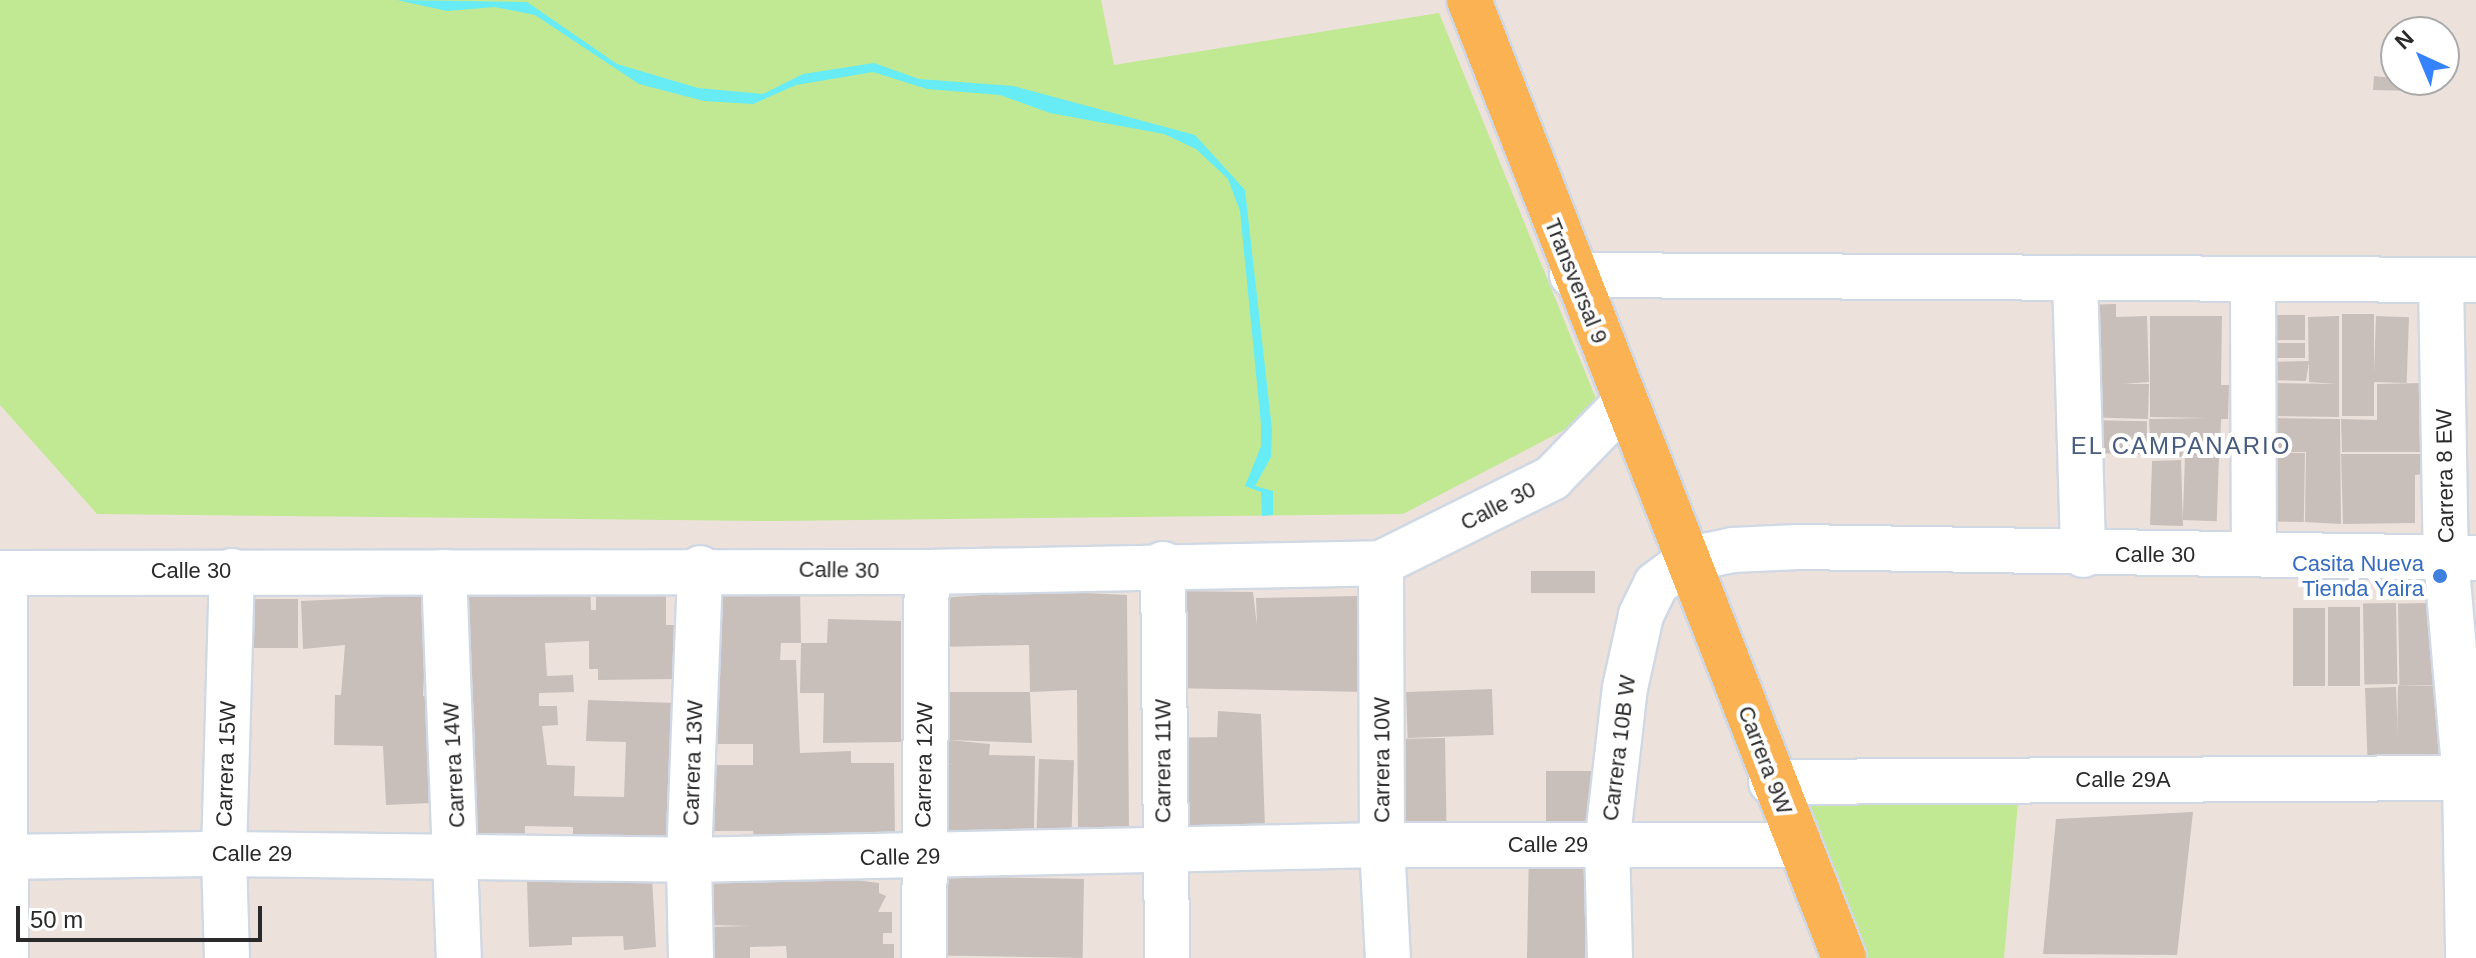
<!DOCTYPE html>
<style>
body{margin:0}
#map{position:relative;width:2476px;height:958px;overflow:hidden;background:#ede2db;font-family:Arial,sans-serif}
div>[style]{position:absolute}
.green>*{inset:0;background:#c1e893}
.water>*{inset:0;background:#67ecf6}
.building>*{inset:0;background:#c8bfbb;transform-origin:0 0}
.roads{filter:drop-shadow(2px 0 #d0d8e4) drop-shadow(-2px 0 #d0d8e4) drop-shadow(0 2px #d0d8e4) drop-shadow(0 -2px #d0d8e4)}
.minor>*{height:44px;margin:-22px;padding:0 22px;transform-origin:22px;border-radius:22px;background:#fff}
.major>*{height:44px;margin:-22px;padding:0 22px;transform-origin:22px;border-radius:22px;background:#fab253}
.dots>*{width:22px;height:22px;translate:-50% -50%;box-sizing:border-box;border:4px solid #fff;border-radius:50%}
span{translate:-50% -50%;white-space:nowrap;text-align:center;line-height:1.15;-webkit-text-stroke:8px #fff;paint-order:stroke}
.street-label{font-size:22px;color:#2a2a2a}
.shop-label{font-size:22px;color:#366cbe}
.right{translate:-100% -50%;text-align:right}
.neighbourhood-label{font-size:24px;color:#475c7e;letter-spacing:2px}
.north{position:absolute;left:2380px;top:16px;width:80px;height:80px;box-sizing:border-box;background:#fff;border:2px solid #aaa;border-radius:50%;rotate:316deg;font-size:22px;font-weight:700;line-height:32px;text-align:center;color:#2a2a2a}
.north::after{content:'';display:block;margin:auto;width:28px;height:36px;background:#3683ff;clip-path:polygon(50% 0,100% 100%,50% 72%,0 100%)}
.scale{position:absolute;left:16px;top:906px;width:246px;height:36px;box-sizing:border-box;border:4px solid #2a2a2a;border-top:0;padding-left:10px;font-size:24px;line-height:28px;white-space:nowrap;color:#2a2a2a;-webkit-text-stroke:6px #fff;paint-order:stroke}
</style>
<div id="map">
<div class="green">
<i style="clip-path:polygon(0 0,1101px 0,1114px 65px,1439px 13px,1601px 411px,1403px 514px,773px 521px,97px 514px,0 405px)"></i>
<i style="clip-path:polygon(2018px 802px,2004px 958px,1848px 958px,1788px 806px)"></i>
</div>
<div class="water">
<i style="clip-path:polygon(397px 0,527px 2px,617px 64px,698px 88px,763px 94px,803px 74px,874px 63px,919px 79px,1013px 86px,1195px 135px,1245px 190px,1272px 429px,1271px 457px,1255px 486px,1273px 491px,1273px 515px,1262px 516px,1261px 492px,1245px 486px,1261px 446px,1261px 424px,1240px 211px,1228px 179px,1196px 149px,1164px 134px,1050px 113px,1000px 95px,927px 89px,873px 72px,796px 85px,753px 104px,704px 101px,639px 84px,535px 15px,495px 7px,447px 11px)"></i>
</div>
<div class="building">
<i style="clip-path:polygon(2374px 76px,2413px 80px,2413px 91px,2373px 90px)"></i>
<i style="clip-path:polygon(2116px 304px,2116px 317px,2147px 316px,2149px 382px,2123px 384px,2149px 384px,2148px 419px,2081px 417px,2080px 305px)"></i>
<i style="left:2342px;top:314px;width:32px;height:102px"></i>
<i style="left:2272px;top:315px;width:33px;height:25px"></i>
<i style="clip-path:polygon(2150px 316px,2222px 316px,2221px 385px,2229px 385px,2228px 419px,2221px 419px,2220px 455px,2151px 458px,2149px 419px,2209px 418px,2150px 417px)"></i>
<i style="clip-path:polygon(2339px 316px,2339px 417px,2268px 416px,2269px 383px,2337px 384px,2309px 382px,2308px 317px)"></i>
<i style="left:2376px;top:316px;width:33px;height:66px;rotate:2deg"></i>
<i style="left:2305px;top:343px;width:15px;height:32px;rotate:90deg"></i>
<i style="clip-path:polygon(2309px 361px,2306px 381px,2270px 380px,2270px 362px)"></i>
<i style="clip-path:polygon(2422px 383px,2423px 452px,2342px 452px,2341px 419px,2377px 420px,2377px 384px)"></i>
<i style="clip-path:polygon(2268px 418px,2340px 419px,2341px 524px,2305px 522px,2306px 452px,2268px 452px)"></i>
<i style="left:2082px;top:420px;width:65px;height:33px;rotate:1deg"></i>
<i style="left:2305px;top:453px;width:69px;height:33px;rotate:91deg"></i>
<i style="clip-path:polygon(2341px 454px,2422px 454px,2423px 474px,2415px 475px,2415px 523px,2343px 524px)"></i>
<i style="left:2185px;top:456px;width:34px;height:64px;rotate:2deg"></i>
<i style="clip-path:polygon(2181px 460px,2183px 526px,2150px 525px,2152px 461px)"></i>
<i style="left:1595px;top:571px;width:22px;height:64px;rotate:90deg"></i>
<i style="clip-path:polygon(590px 582px,591px 610px,596px 610px,596px 589px,666px 587px,666px 625px,674px 625px,673px 679px,598px 680px,598px 669px,589px 669px,589px 641px,545px 643px,547px 676px,573px 675px,574px 692px,539px 693px,539px 706px,557px 706px,558px 725px,542px 726px,547px 765px,575px 766px,574px 796px,624px 797px,626px 742px,586px 741px,588px 700px,674px 703px,674px 840px,573px 839px,573px 827px,525px 826px,525px 839px,473px 840px,475px 744px,468px 591px)"></i>
<i style="clip-path:polygon(800px 590px,801px 643px,827px 643px,828px 619px,901px 621px,901px 742px,823px 743px,824px 693px,800px 693px,801px 643px,781px 643px,780px 660px,796px 660px,800px 753px,851px 751px,851px 763px,894px 763px,895px 836px,754px 841px,753px 831px,708px 831px,708px 765px,753px 765px,753px 744px,703px 744px,703px 593px)"></i>
<i style="clip-path:polygon(1041px 591px,1127px 595px,1129px 829px,1078px 829px,1077px 690px,1030px 692px,1029px 645px,936px 647px,938px 598px)"></i>
<i style="clip-path:polygon(1168px 591px,1253px 592px,1257px 626px,1256px 598px,1358px 596px,1364px 692px,1168px 688px)"></i>
<i style="clip-path:polygon(429px 595px,429px 675px,424px 675px,423px 696px,431px 696px,432px 803px,386px 805px,383px 746px,334px 745px,335px 695px,341px 695px,345px 645px,303px 649px,301px 601px)"></i>
<i style="left:298px;top:599px;width:49px;height:59px;rotate:90deg"></i>
<i style="left:2396px;top:603px;width:81px;height:33px;rotate:89deg"></i>
<i style="left:2432px;top:603px;width:82px;height:34px;rotate:89deg"></i>
<i style="left:2328px;top:607px;width:32px;height:79px"></i>
<i style="left:2293px;top:608px;width:32px;height:78px"></i>
<i style="left:2448px;top:686px;width:78px;height:50px;rotate:91deg"></i>
<i style="left:2396px;top:687px;width:73px;height:31px;rotate:88deg"></i>
<i style="left:1492px;top:689px;width:46px;height:86px;rotate:88deg"></i>
<i style="clip-path:polygon(940px 692px,1030px 692px,1032px 743px,949px 740px,990px 744px,989px 755px,1035px 756px,1034px 832px,935px 833px,938px 766px,954px 764px,933px 765px)"></i>
<i style="clip-path:polygon(1218px 711px,1261px 714px,1265px 828px,1172px 836px,1163px 738px,1217px 737px)"></i>
<i style="left:1445px;top:738px;width:88px;height:42px;rotate:89deg"></i>
<i style="left:1039px;top:759px;width:35px;height:71px;rotate:2deg"></i>
<i style="left:1592px;top:771px;width:58px;height:46px;rotate:90deg"></i>
<i style="clip-path:polygon(2193px 812px,2177px 955px,2043px 954px,2056px 819px)"></i>
<i style="clip-path:polygon(1529px 845px,1587px 871px,1585px 958px,1527px 958px)"></i>
<i style="clip-path:polygon(652px 878px,656px 947px,624px 950px,623px 936px,572px 937px,572px 945px,529px 947px,527px 882px)"></i>
<i style="clip-path:polygon(848px 879px,879px 883px,879px 893px,886px 896px,878px 912px,892px 912px,892px 933px,883px 933px,883px 944px,894px 944px,894px 958px,787px 958px,786px 946px,750px 947px,750px 958px,707px 958px,707px 927px,750px 926px,710px 925px,709px 880px)"></i>
<i style="left:1084px;top:879px;width:79px;height:145px;rotate:91deg"></i>
</div>
<div class="roads">
<div class="minor">
<i style="left:1572px;top:275px;width:904px;rotate:0.32deg"></i>
<i style="left:2075px;top:278px;width:277px;rotate:88.3deg"></i>
<i style="left:2441px;top:281px;width:276px;rotate:89deg"></i>
<i style="left:2446px;top:557px;width:222px;rotate:85.1deg"></i>
<i style="left:2465px;top:778px;width:180px;rotate:89deg"></i>
<i style="left:2253px;top:282px;width:272px;rotate:89.8deg"></i>
<i style="left:1381px;top:563px;width:282px;rotate:89.8deg"></i>
<i style="left:1382px;top:845px;width:113px;rotate:87deg"></i>
<i style="left:1163px;top:564px;width:394px;rotate:89.4deg"></i>
<i style="left:444px;top:572px;width:386px;rotate:87.8deg"></i>
<i style="left:0;top:573px;width:927px;rotate:-0.06deg"></i>
<i style="left:927px;top:572px;width:454px;rotate:-1.1deg"></i>
<i style="left:1381px;top:563px;width:191px;rotate:-26.4deg"></i>
<i style="left:1552px;top:478px;width:106px;rotate:-45.8deg"></i>
<i style="left:5px;top:573px;width:385px;rotate:89.9deg"></i>
<i style="left:1771px;top:782px;width:705px;rotate:-0.33deg"></i>
<i style="left:0;top:857px;width:224px;rotate:-0.8deg"></i>
<i style="left:224px;top:854px;width:465px;rotate:0.7deg"></i>
<i style="left:689px;top:860px;width:693px;rotate:-1.24deg"></i>
<i style="left:1382px;top:845px;width:417px"></i>
<i style="left:227px;top:958px;width:104px;rotate:-91.7deg"></i>
<i style="left:224px;top:854px;width:283px;rotate:-88.4deg"></i>
<i style="left:691px;top:958px;width:98px;rotate:-91.2deg"></i>
<i style="left:689px;top:860px;width:292px;rotate:-87.8deg"></i>
<i style="left:924px;top:958px;width:386px;rotate:-89.6deg"></i>
<i style="left:1610px;top:958px;width:113px;rotate:-91.5deg"></i>
<i style="left:1607px;top:845px;width:158px;rotate:-83.5deg"></i>
<i style="left:1625px;top:688px;width:75px;rotate:-77.6deg"></i>
<i style="left:1641px;top:615px;width:34px;rotate:-64deg"></i>
<i style="left:1656px;top:584px;width:42px;rotate:-36.3deg"></i>
<i style="left:1690px;top:559px;width:44px;rotate:-11.8deg"></i>
<i style="left:1733px;top:550px;width:65px;rotate:-2.6deg"></i>
<i style="left:1798px;top:547px;width:678px;rotate:0.93deg"></i>
</div>
<div class="major">
<i style="left:1469px;top:0;width:1029px;rotate:68.62deg"></i>
</div>
</div>
<div class="dots">
<i style="left:2440px;top:576px;background:#3f7fe0"></i>
</div>
<div class="street-label">
<span style="left:1576px;top:281px;rotate:68deg">Transversal 9</span>
<span style="left:2445px;top:476px;rotate:-91deg">Carrera 8 EW</span>
<span style="left:1498px;top:506px;rotate:-27deg">Calle 30</span>
<span style="left:2155px;top:555px">Calle 30</span>
<span style="left:839px;top:570px;rotate:1deg">Calle 30</span>
<span style="left:191px;top:571px">Calle 30</span>
<span style="left:1619px;top:748px;rotate:-83deg">Carrera 10B W</span>
<span style="left:1382px;top:760px;rotate:-90deg">Carrera 10W</span>
<span style="left:1765px;top:760px;rotate:69deg">Carrera 9W</span>
<span style="left:1163px;top:761px;rotate:-90deg">Carrera 11W</span>
<span style="left:693px;top:763px;rotate:-88deg">Carrera 13W</span>
<span style="left:226px;top:764px;rotate:-88deg">Carrera 15W</span>
<span style="left:454px;top:765px;rotate:-93deg">Carrera 14W</span>
<span style="left:924px;top:765px;rotate:-89deg">Carrera 12W</span>
<span style="left:2123px;top:780px">Calle 29A</span>
<span style="left:1548px;top:845px">Calle 29</span>
<span style="left:252px;top:854px">Calle 29</span>
<span style="left:900px;top:857px;rotate:-1deg">Calle 29</span>
</div>
<div class="shop-label">
<span class="right" style="left:2424px;top:576px">Casita Nueva<br>Tienda Yaira</span>
</div>
<div class="neighbourhood-label">
<span style="left:2181px;top:446px">EL CAMPANARIO</span>
</div>
<div class="north">N</div>
<div class="scale">50 m</div>
</div>
